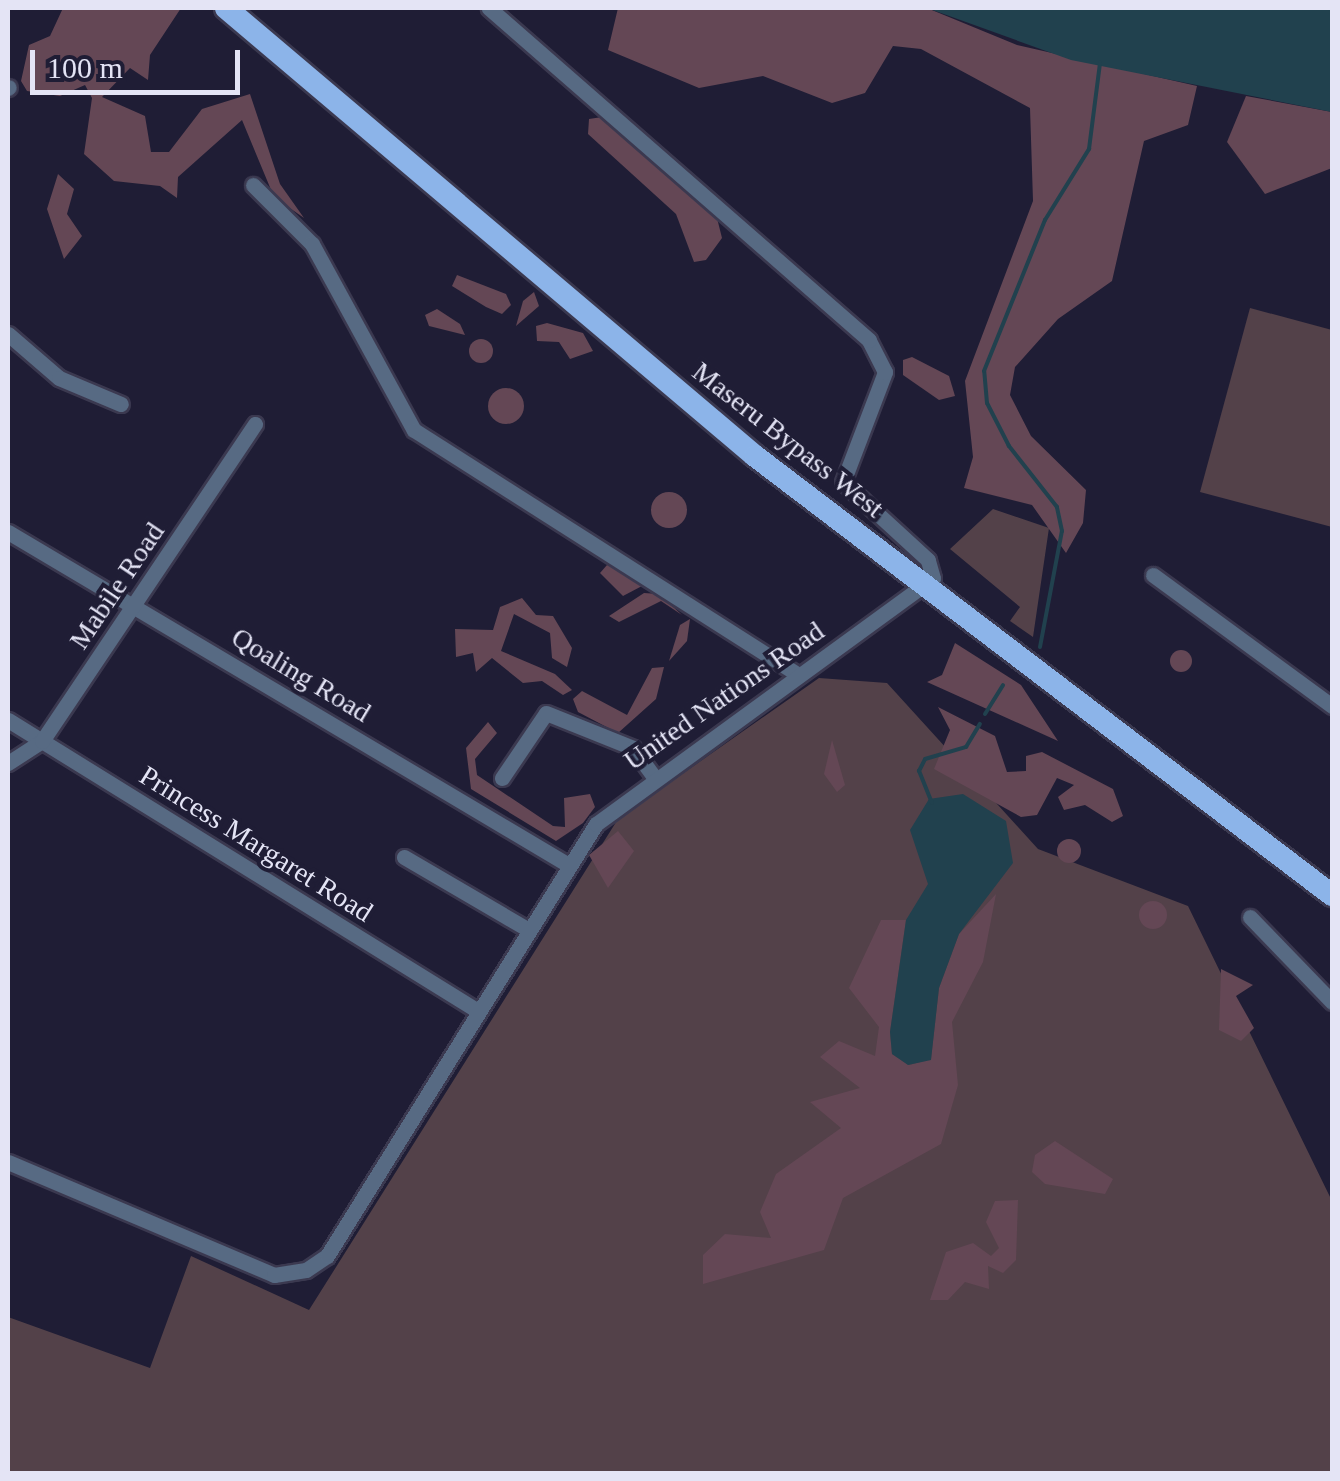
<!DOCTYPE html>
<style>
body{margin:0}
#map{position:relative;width:1340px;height:1481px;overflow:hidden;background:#1f1d35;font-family:Georgia,serif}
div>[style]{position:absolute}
.green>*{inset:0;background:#534149}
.forest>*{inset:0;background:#644755}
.round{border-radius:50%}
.water>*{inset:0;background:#21414e}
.stream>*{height:4px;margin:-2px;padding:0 2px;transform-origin:2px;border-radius:2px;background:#21414e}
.roads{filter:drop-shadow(2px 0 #3b3950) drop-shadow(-2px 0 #3b3950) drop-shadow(0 2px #3b3950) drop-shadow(0 -2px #3b3950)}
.minor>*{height:15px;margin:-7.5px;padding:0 7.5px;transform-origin:7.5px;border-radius:7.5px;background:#576a83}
.primary>*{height:22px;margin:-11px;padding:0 11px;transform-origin:11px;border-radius:11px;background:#8cb4e9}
span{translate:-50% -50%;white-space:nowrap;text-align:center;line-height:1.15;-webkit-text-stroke:8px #1f1d35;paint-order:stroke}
.street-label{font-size:28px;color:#e4e4f5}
.frame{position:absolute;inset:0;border:10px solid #e4e4f5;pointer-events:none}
.scale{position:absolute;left:30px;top:50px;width:210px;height:45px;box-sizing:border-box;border:5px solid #e4e4f5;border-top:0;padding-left:12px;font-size:30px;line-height:35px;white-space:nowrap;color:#e4e4f5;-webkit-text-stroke:8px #1f1d35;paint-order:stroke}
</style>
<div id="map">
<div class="green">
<i style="clip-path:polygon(1250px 308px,1332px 330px,1332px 527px,1200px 492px)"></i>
<i style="clip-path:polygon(993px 509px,1049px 528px,1033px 637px,1010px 621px,1020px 607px,950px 549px)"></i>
<i style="clip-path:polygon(819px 678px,887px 683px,1038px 849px,1188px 906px,1332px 1201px,1332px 1473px,8px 1473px,8px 1317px,150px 1368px,191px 1256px,309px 1310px,618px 819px)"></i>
</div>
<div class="forest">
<i style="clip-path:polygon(63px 8px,181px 8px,150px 55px,148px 80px,130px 68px,102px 97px,145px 116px,151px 152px,169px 152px,202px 109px,250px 94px,280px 184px,304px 218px,274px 197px,242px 120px,178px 177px,177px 198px,160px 186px,114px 181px,84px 154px,92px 98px,85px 85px,60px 96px,27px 91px,21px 81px,29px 45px,50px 36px)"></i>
<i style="clip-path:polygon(618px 8px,927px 8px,1017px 45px,1197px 86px,1188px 125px,1144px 141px,1112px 281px,1058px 319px,1015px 367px,1010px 395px,1031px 436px,1086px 490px,1083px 523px,1066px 553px,1032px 505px,964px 488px,973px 457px,965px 381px,1033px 201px,1030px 108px,921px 49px,893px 46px,865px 93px,832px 103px,763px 76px,699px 88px,608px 50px)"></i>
<i style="clip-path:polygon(1246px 96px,1332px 112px,1332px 168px,1265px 194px,1227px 142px)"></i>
<i style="clip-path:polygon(602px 117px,717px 218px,722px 238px,706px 260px,694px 262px,676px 214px,588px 134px,589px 119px)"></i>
<i style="clip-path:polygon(58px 174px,74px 189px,67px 214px,82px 236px,64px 259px,47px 209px)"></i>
<i style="clip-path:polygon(457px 275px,506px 294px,511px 305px,502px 314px,486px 307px,452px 286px)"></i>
<i style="clip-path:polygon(534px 292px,539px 306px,516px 326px,523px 301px)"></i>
<i style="clip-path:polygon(437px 309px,460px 324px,465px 335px,429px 326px,425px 315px)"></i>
<i style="clip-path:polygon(547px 323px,583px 333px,593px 351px,570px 359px,559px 342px,537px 341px,536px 326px)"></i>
<i class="round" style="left:469px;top:339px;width:24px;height:24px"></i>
<i style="clip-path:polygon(912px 357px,949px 376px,955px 396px,939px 400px,903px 375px,903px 360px)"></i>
<i class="round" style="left:488px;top:388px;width:36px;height:36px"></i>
<i class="round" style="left:651px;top:492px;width:36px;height:36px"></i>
<i style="clip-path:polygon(607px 565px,618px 567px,642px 586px,623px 596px,600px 573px)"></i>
<i style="clip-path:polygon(644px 593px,659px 594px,682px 615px,661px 601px,619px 622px,609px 616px)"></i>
<i style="clip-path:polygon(522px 598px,536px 615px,553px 616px,572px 648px,567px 667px,552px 658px,550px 633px,514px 614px,501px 651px,555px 674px,572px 690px,563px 695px,542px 681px,523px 683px,492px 658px,476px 672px,473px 653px,456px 657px,455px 629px,493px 630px,500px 607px)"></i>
<i style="clip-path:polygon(690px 619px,687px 641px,669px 661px,680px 625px)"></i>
<i style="clip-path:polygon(955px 643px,1021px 685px,1058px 741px,927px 682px,942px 675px)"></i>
<i class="round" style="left:1170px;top:650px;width:22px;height:22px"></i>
<i style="clip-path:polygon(664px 667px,656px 699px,618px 733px,578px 712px,573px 699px,582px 691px,627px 715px,652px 668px)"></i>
<i style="clip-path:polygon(938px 707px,995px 736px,1007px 772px,1026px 771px,1026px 756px,1042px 752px,1113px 789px,1123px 816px,1112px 822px,1085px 805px,1064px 810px,1058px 797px,1074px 785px,1057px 778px,1037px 815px,1021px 817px,934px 769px,950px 730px)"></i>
<i style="clip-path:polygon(488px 722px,497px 733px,475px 759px,477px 775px,553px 826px,565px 827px,564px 798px,590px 794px,595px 807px,583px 823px,556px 841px,471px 789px,466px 748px)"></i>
<i style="clip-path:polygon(832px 740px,845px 785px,837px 792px,824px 774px)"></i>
<i style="clip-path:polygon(618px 831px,634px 851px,608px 888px,589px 855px)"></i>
<i class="round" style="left:1057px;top:839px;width:24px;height:24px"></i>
<i style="clip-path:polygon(996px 894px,983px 962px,952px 1022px,958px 1085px,941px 1144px,843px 1198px,824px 1250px,703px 1284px,703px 1255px,725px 1234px,771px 1238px,760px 1212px,776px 1174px,841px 1128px,810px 1102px,860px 1088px,820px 1057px,839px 1041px,875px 1056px,879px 1027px,849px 988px,881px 920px,906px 920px,890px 1032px,892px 1054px,909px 1065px,931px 1059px,939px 988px,959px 934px)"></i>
<i class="round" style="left:1139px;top:901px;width:28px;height:28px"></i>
<i style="clip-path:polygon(1221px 969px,1253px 985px,1236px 996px,1254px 1028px,1241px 1041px,1219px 1030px)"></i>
<i style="clip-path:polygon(1055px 1141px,1113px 1179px,1105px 1194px,1045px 1184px,1032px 1172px,1035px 1155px)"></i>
<i style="clip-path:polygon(1018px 1200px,1016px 1260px,1003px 1273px,988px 1266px,989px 1289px,965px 1282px,948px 1300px,930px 1300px,946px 1252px,973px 1243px,991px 1256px,999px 1248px,986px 1222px,995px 1201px)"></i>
</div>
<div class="water">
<i style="clip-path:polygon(927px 8px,1332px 8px,1332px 112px,1071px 60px)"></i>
<i style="clip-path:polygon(963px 794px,1006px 821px,1013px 863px,959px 934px,939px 988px,931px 1060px,908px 1065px,892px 1054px,890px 1032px,906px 920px,928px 884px,910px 830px,929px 799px)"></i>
</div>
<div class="stream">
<i style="left:1040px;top:647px;width:118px;rotate:-79.3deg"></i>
<i style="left:1062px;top:531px;width:25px;rotate:-102deg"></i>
<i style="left:1057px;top:507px;width:78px;rotate:-128.2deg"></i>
<i style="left:1009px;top:446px;width:48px;rotate:-117.1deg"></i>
<i style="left:987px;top:403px;width:32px;rotate:-95deg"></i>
<i style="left:984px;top:371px;width:163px;rotate:-68deg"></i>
<i style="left:1045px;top:220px;width:84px;rotate:-58.2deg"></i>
<i style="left:1089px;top:149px;width:87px;rotate:-82.7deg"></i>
<i style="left:985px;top:714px;width:34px;rotate:-58deg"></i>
<i style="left:932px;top:803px;width:35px;rotate:-112deg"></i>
<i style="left:919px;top:771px;width:13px;rotate:-63deg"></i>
<i style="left:925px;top:759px;width:43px;rotate:-16.3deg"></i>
<i style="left:966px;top:747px;width:27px;rotate:-59deg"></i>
</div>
<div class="roads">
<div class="minor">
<i style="left:8px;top:88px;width:1px;rotate:-45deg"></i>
<i style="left:253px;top:185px;width:83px;rotate:45deg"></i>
<i style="left:312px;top:244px;width:212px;rotate:61.3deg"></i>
<i style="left:414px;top:430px;width:456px;rotate:32.5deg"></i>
<i style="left:8px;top:334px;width:67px;rotate:40.8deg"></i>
<i style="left:59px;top:378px;width:67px;rotate:22.8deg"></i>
<i style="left:8px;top:532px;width:650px;rotate:30.71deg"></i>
<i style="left:1153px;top:575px;width:222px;rotate:36.2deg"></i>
<i style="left:8px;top:720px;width:553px;rotate:31.76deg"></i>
<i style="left:8px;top:763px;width:40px;rotate:-32.9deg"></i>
<i style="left:42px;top:741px;width:382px;rotate:-56.1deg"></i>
<i style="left:502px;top:778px;width:78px;rotate:-55.9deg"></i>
<i style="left:546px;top:713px;width:94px;rotate:21.9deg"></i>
<i style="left:633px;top:748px;width:34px;rotate:54deg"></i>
<i style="left:404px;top:857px;width:143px;rotate:30.3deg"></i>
<i style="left:1250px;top:917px;width:118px;rotate:46deg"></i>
<i style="left:8px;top:1162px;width:289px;rotate:23deg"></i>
<i style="left:274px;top:1275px;width:32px;rotate:-9deg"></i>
<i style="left:306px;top:1270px;width:25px;rotate:-34deg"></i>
<i style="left:327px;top:1256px;width:509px;rotate:-58.09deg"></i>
<i style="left:596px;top:824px;width:417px;rotate:-36.1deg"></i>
<i style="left:933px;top:578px;width:19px;rotate:-106deg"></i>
<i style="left:928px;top:560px;width:115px;rotate:-137.5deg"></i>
<i style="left:843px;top:482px;width:118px;rotate:-69.1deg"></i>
<i style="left:885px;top:372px;width:36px;rotate:-117deg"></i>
<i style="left:869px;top:340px;width:505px;rotate:-138.86deg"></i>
</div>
<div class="primary">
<i style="left:226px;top:8px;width:693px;rotate:40.26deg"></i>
<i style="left:755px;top:456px;width:725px;rotate:37.27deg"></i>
</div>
</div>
<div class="street-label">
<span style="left:788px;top:440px;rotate:38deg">Maseru Bypass West</span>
<span style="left:117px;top:586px;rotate:-56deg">Mabile Road</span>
<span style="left:301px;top:675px;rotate:31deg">Qoaling Road</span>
<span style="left:724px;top:696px;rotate:-35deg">United Nations Road</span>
<span style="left:256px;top:844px;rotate:32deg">Princess Margaret Road</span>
</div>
<div class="frame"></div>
<div class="scale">100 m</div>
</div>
